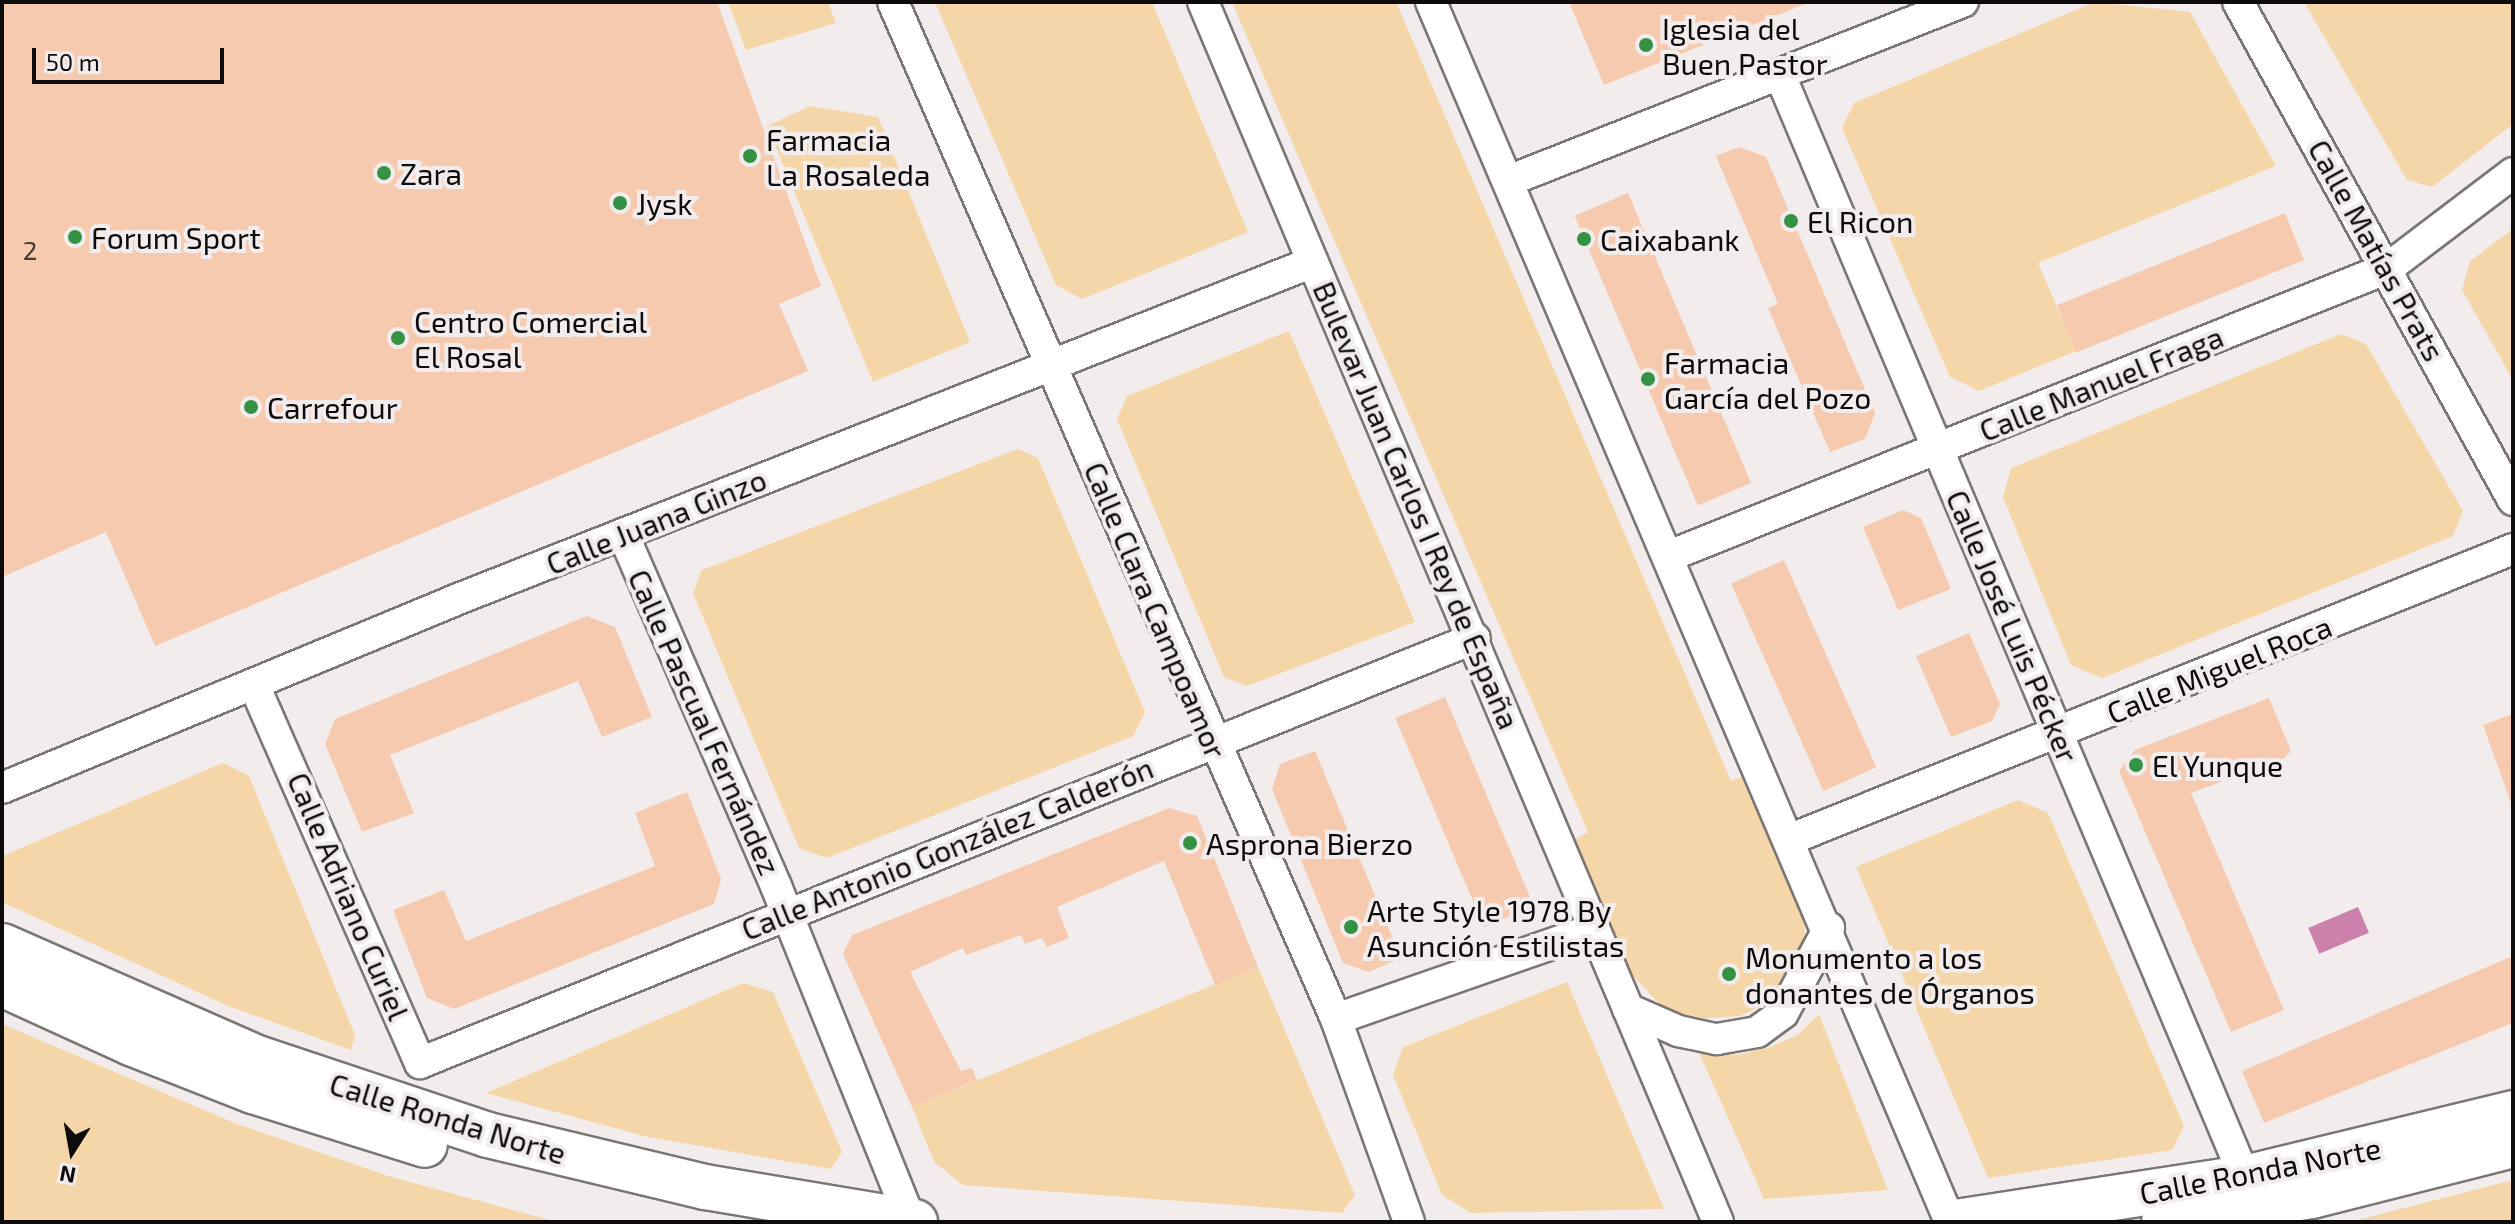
<!DOCTYPE html>
<meta charset="utf-8">
<style>
body{margin:0}
#map{position:relative;width:2515px;height:1224px;overflow:hidden;background:#f2edec;font-family:"Exo 2",sans-serif}
div>[style]{position:absolute}
.green>*{inset:0;background:#f5d6a8}
.water>*{inset:0;background:#cb81ab;transform-origin:0 0}
.building>*{inset:0;background:#f6caae;transform-origin:0 0}
.roads{filter:drop-shadow(2px 0 #7a7675) drop-shadow(-2px 0 #7a7675) drop-shadow(0 2px #7a7675) drop-shadow(0 -2px #7a7675)}
.street>*{height:30px;margin:-15px;padding:0 15px;transform-origin:15px;border-radius:15px;background:#fff}
.secondary>*{height:44px;margin:-22px;padding:0 22px;transform-origin:22px;border-radius:22px;background:#fff}
.dots>*{width:22px;height:22px;translate:-50% -50%;box-sizing:border-box;border:4px solid #f2edec;border-radius:50%}
span{translate:-50% -50%;white-space:nowrap;text-align:center;line-height:1.15;-webkit-text-stroke:8px #f2edec;paint-order:stroke}
.number-label{font-size:26px;color:#473b34}
.number-label span{-webkit-text-stroke-width:0}
.poi-label{font-size:30px;color:#0d0b0b}
.left{translate:0 -50%;text-align:left}
.street-label{font-size:30px;color:#0d0b0b}
.frame{position:absolute;inset:0;border:4px solid #0d0b0b;pointer-events:none}
.north{position:absolute;left:32px;top:1112px;width:80px;height:80px;-webkit-text-stroke:6px #f2edec;paint-order:stroke;rotate:191deg;font-size:22px;font-weight:700;line-height:32px;text-align:center;color:#0d0b0b}
.north::after{content:'';display:block;margin:auto;width:28px;height:36px;background:#0d0b0b;clip-path:polygon(50% 0,100% 100%,50% 72%,0 100%)}
.scale{position:absolute;left:32px;top:48px;width:192px;height:36px;box-sizing:border-box;border:4px solid #0d0b0b;border-top:0;padding-left:10px;font-size:24px;line-height:28px;white-space:nowrap;color:#0d0b0b;-webkit-text-stroke:6px #f2edec;paint-order:stroke}
</style>
<div id="map">
<div class="green">
<i style="clip-path:polygon(728px 2px,828px 2px,836px 23px,746px 50px)"></i>
<i style="clip-path:polygon(935px 2px,1152px 2px,1248px 232px,1082px 299px,1056px 285px)"></i>
<i style="clip-path:polygon(1232px 2px,1396px 2px,1731px 781px,1747px 775px,1802px 902px,1805px 935px,1797px 966px,1770px 1001px,1755px 1009px,1740px 1016px,1698px 1019px,1663px 1008px,1629px 971px,1574px 840px,1588px 832px)"></i>
<i style="clip-path:polygon(2095px 2px,2190px 12px,2276px 166px,2038px 263px,2076px 351px,1979px 391px,1950px 377px,1842px 128px,1854px 103px)"></i>
<i style="clip-path:polygon(2304px 2px,2513px 2px,2513px 124px,2432px 187px,2407px 180px)"></i>
<i style="clip-path:polygon(810px 106px,878px 117px,970px 342px,873px 382px,767px 126px)"></i>
<i style="clip-path:polygon(2513px 229px,2513px 380px,2462px 290px,2470px 261px)"></i>
<i style="clip-path:polygon(1289px 331px,1415px 622px,1247px 686px,1224px 677px,1117px 419px,1127px 396px)"></i>
<i style="clip-path:polygon(2341px 334px,2366px 344px,2463px 511px,2453px 536px,2102px 678px,2071px 665px,2003px 497px,2011px 468px)"></i>
<i style="clip-path:polygon(1018px 449px,1038px 458px,1145px 712px,1133px 736px,827px 858px,799px 848px,693px 593px,702px 570px)"></i>
<i style="clip-path:polygon(223px 763px,249px 776px,355px 1035px,351px 1050px,228px 1006px,2px 902px,2px 856px)"></i>
<i style="clip-path:polygon(2018px 800px,2048px 813px,2184px 1126px,2172px 1150px,1988px 1178px,1856px 867px)"></i>
<i style="clip-path:polygon(1258px 967px,1355px 1195px,1342px 1213px,963px 1185px,934px 1162px,912px 1107px)"></i>
<i style="clip-path:polygon(1567px 982px,1664px 1209px,1471px 1213px,1442px 1195px,1393px 1075px,1403px 1047px)"></i>
<i style="clip-path:polygon(743px 983px,773px 992px,842px 1152px,831px 1169px,648px 1137px,486px 1093px)"></i>
<i style="clip-path:polygon(1819px 1014px,1888px 1190px,1764px 1199px,1698px 1050px,1737px 1055px,1771px 1047px,1799px 1034px)"></i>
<i style="clip-path:polygon(2px 1024px,237px 1124px,388px 1176px,557px 1222px,2px 1222px)"></i>
<i style="clip-path:polygon(2513px 1180px,2513px 1222px,2350px 1222px)"></i>
</div>
<div class="water">
<i style="left:2358px;top:907px;width:28px;height:54px;rotate:67deg"></i>
</div>
<div class="building">
<i style="clip-path:polygon(2px 2px,717px 2px,821px 286px,779px 304px,808px 371px,155px 646px,106px 532px,2px 577px)"></i>
<i style="clip-path:polygon(1569px 2px,1805px 2px,1805px 4px,1604px 85px)"></i>
<i style="clip-path:polygon(1739px 147px,1766px 157px,1875px 413px,1865px 439px,1830px 452px,1768px 308px,1778px 304px,1716px 156px)"></i>
<i style="left:1628px;top:193px;width:315px;height:58px;rotate:67deg"></i>
<i style="left:2285px;top:213px;width:51px;height:246px;rotate:68deg"></i>
<i style="clip-path:polygon(1903px 510px,1921px 518px,1951px 589px,1898px 610px,1863px 527px)"></i>
<i style="left:1784px;top:560px;width:227px;height:58px;rotate:66deg"></i>
<i style="clip-path:polygon(587px 616px,615px 627px,652px 717px,602px 737px,578px 681px,390px 755px,414px 813px,362px 832px,325px 744px,335px 719px)"></i>
<i style="clip-path:polygon(1969px 633px,2000px 704px,1992px 721px,1951px 737px,1916px 656px)"></i>
<i style="left:1445px;top:697px;width:227px;height:54px;rotate:67deg"></i>
<i style="clip-path:polygon(2269px 698px,2291px 751px,2283px 759px,2191px 793px,2284px 1010px,2231px 1032px,2119px 771px,2135px 750px)"></i>
<i style="clip-path:polygon(2513px 714px,2513px 809px,2483px 725px)"></i>
<i style="clip-path:polygon(1315px 751px,1401px 958px,1369px 972px,1343px 963px,1272px 789px,1280px 764px)"></i>
<i style="clip-path:polygon(687px 792px,721px 879px,714px 904px,454px 1009px,427px 998px,393px 910px,444px 890px,466px 941px,655px 866px,635px 813px)"></i>
<i style="clip-path:polygon(1169px 808px,1197px 816px,1258px 967px,1215px 985px,1164px 861px,1057px 907px,1069px 938px,1047px 947px,1042px 938px,1025px 944px,1021px 935px,966px 955px,963px 948px,910px 972px,961px 1071px,972px 1068px,977px 1080px,912px 1107px,843px 954px,852px 935px)"></i>
<i style="clip-path:polygon(2513px 956px,2513px 1023px,2264px 1123px,2242px 1071px)"></i>
</div>
<div class="roads">
<div class="street">
<i style="left:893px;top:2px;width:1109px;rotate:66.46deg"></i>
<i style="left:1336px;top:1019px;width:216px;rotate:70.2deg"></i>
<i style="left:1203px;top:2px;width:1324px;rotate:67.11deg"></i>
<i style="left:1431px;top:2px;width:1326px;rotate:66.95deg"></i>
<i style="left:2238px;top:2px;width:569px;rotate:61.09deg"></i>
<i style="left:1780px;top:75px;width:1197px;rotate:67.14deg"></i>
<i style="left:1508px;top:181px;width:489px;rotate:-21.5deg"></i>
<i style="left:623px;top:534px;width:384px;rotate:66.5deg"></i>
<i style="left:776px;top:886px;width:361px;rotate:68.1deg"></i>
<i style="left:1669px;top:556px;width:775px;rotate:-21.83deg"></i>
<i style="left:2388px;top:268px;width:157px;rotate:-37.2deg"></i>
<i style="left:254px;top:685px;width:413px;rotate:66.3deg"></i>
<i style="left:2px;top:788px;width:488px;rotate:-22.5deg"></i>
<i style="left:453px;top:601px;width:924px;rotate:-21.51deg"></i>
<i style="left:1791px;top:839px;width:778px;rotate:-21.88deg"></i>
<i style="left:1628px;top:1009px;width:55px;rotate:23.7deg"></i>
<i style="left:1678px;top:1031px;width:40px;rotate:12deg"></i>
<i style="left:1717px;top:1039px;width:41px;rotate:-9.9deg"></i>
<i style="left:1757px;top:1032px;width:32px;rotate:-36deg"></i>
<i style="left:1783px;top:1013px;width:97px;rotate:-61.6deg"></i>
<i style="left:1336px;top:1019px;width:273px;rotate:-19.2deg"></i>
<i style="left:420px;top:1063px;width:1137px;rotate:-21.94deg"></i>
</div>
<div class="secondary">
<i style="left:2px;top:946px;width:282px;rotate:23.7deg"></i>
<i style="left:260px;top:1059px;width:240px;rotate:18.4deg"></i>
<i style="left:488px;top:1135px;width:223px;rotate:13.5deg"></i>
<i style="left:705px;top:1187px;width:213px;rotate:9.5deg"></i>
<i style="left:2px;top:984px;width:142px;rotate:24.6deg"></i>
<i style="left:131px;top:1043px;width:131px;rotate:21.5deg"></i>
<i style="left:253px;top:1091px;width:180px;rotate:17.4deg"></i>
<i style="left:1956px;top:1222px;width:292px;rotate:-8.7deg"></i>
<i style="left:2245px;top:1178px;width:276px;rotate:-13.6deg"></i>
<i style="left:2164px;top:1222px;width:150px;rotate:-10deg"></i>
<i style="left:2312px;top:1196px;width:207px;rotate:-14.2deg"></i>
</div>
</div>
<div class="dots">
<i style="left:1646px;top:45px;background:#349244"></i>
<i style="left:750px;top:156px;background:#349244"></i>
<i style="left:384px;top:173px;background:#349244"></i>
<i style="left:620px;top:203px;background:#349244"></i>
<i style="left:1791px;top:221px;background:#349244"></i>
<i style="left:75px;top:237px;background:#349244"></i>
<i style="left:1584px;top:239px;background:#349244"></i>
<i style="left:398px;top:338px;background:#349244"></i>
<i style="left:1648px;top:379px;background:#349244"></i>
<i style="left:251px;top:407px;background:#349244"></i>
<i style="left:2136px;top:765px;background:#349244"></i>
<i style="left:1190px;top:843px;background:#349244"></i>
<i style="left:1351px;top:927px;background:#349244"></i>
<i style="left:1729px;top:974px;background:#349244"></i>
</div>
<div class="number-label">
<span style="left:30px;top:250px">2</span>
</div>
<div class="poi-label">
<span class="left" style="left:1662px;top:45px">Iglesia del<br>Buen Pastor</span>
<span class="left" style="left:766px;top:156px">Farmacia<br>La Rosaleda</span>
<span class="left" style="left:400px;top:173px">Zara</span>
<span class="left" style="left:636px;top:203px">Jysk</span>
<span class="left" style="left:1807px;top:221px">El Ricon</span>
<span class="left" style="left:91px;top:237px">Forum Sport</span>
<span class="left" style="left:1600px;top:239px">Caixabank</span>
<span class="left" style="left:414px;top:338px">Centro Comercial<br>El Rosal</span>
<span class="left" style="left:1664px;top:379px">Farmacia<br>García del Pozo</span>
<span class="left" style="left:267px;top:407px">Carrefour</span>
<span class="left" style="left:2152px;top:765px">El Yunque</span>
<span class="left" style="left:1206px;top:843px">Asprona Bierzo</span>
<span class="left" style="left:1367px;top:927px">Arte Style 1978 By<br>Asunción Estilistas</span>
<span class="left" style="left:1745px;top:974px">Monumento a los<br>donantes de Órganos</span>
</div>
<div class="street-label">
<span style="left:2377px;top:250px;rotate:61deg">Calle Matías Prats</span>
<span style="left:2101px;top:383px;rotate:-22deg">Calle Manuel Fraga</span>
<span style="left:1417px;top:505px;rotate:67deg">Bulevar Juan Carlos I Rey de España</span>
<span style="left:656px;top:521px;rotate:-22deg">Calle Juana Ginzo</span>
<span style="left:1156px;top:610px;rotate:67deg">Calle Clara Campoamor</span>
<span style="left:2013px;top:626px;rotate:67deg">Calle José Luis Pécker</span>
<span style="left:2219px;top:669px;rotate:-22deg">Calle Miguel Roca</span>
<span style="left:705px;top:722px;rotate:66deg">Calle Pascual Fernández</span>
<span style="left:947px;top:848px;rotate:-22deg">Calle Antonio González Calderón</span>
<span style="left:349px;top:896px;rotate:67deg">Calle Adriano Curiel</span>
<span style="left:448px;top:1118px;rotate:17deg">Calle Ronda Norte</span>
<span style="left:2260px;top:1170px;rotate:-11deg">Calle Ronda Norte</span>
</div>
<div class="frame"></div>
<div class="north">N</div>
<div class="scale">50 m</div>
</div>
